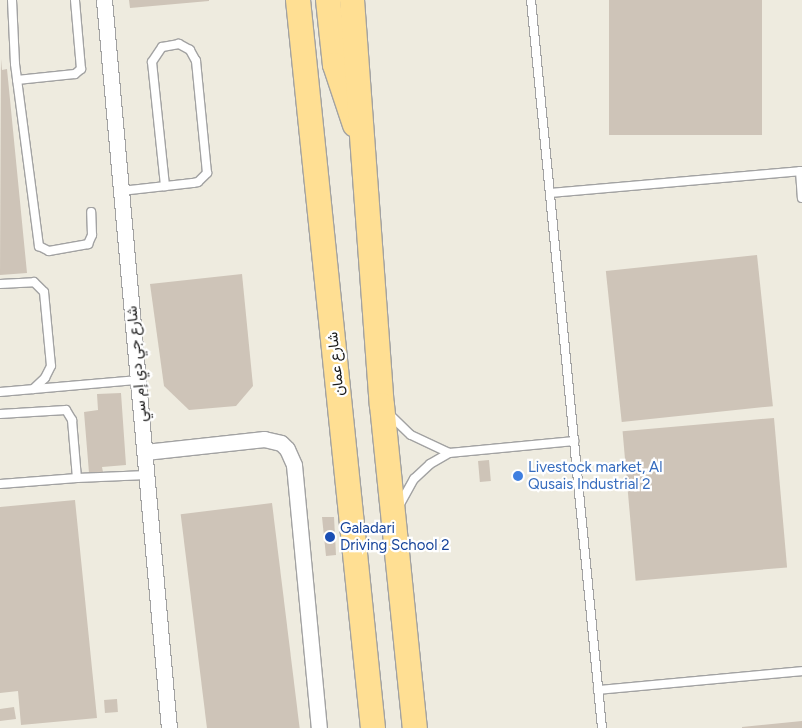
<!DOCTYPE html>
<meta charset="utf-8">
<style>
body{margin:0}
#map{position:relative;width:802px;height:728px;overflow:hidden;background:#eeebdf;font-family:Figtree,Vazirmatn,sans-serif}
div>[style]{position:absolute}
.building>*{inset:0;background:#cec4b8;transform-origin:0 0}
.roads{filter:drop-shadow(1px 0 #a2a2a2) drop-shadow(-1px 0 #a2a2a2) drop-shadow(0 1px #a2a2a2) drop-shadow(0 -1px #a2a2a2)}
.lane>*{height:8px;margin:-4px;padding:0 4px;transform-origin:4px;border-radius:4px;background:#fff}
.street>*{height:15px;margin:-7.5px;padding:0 7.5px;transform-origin:7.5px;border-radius:7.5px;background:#fff}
.primary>*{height:24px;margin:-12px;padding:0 12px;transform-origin:12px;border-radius:12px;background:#ffdf93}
.dots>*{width:14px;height:14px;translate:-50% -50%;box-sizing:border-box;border:2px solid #fff;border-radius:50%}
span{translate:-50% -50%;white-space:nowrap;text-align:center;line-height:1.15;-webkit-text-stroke:4.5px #fff;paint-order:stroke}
.street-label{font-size:15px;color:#1b1b1b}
.shop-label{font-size:15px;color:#366cbe}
.left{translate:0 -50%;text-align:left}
.transit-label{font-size:15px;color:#164399}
</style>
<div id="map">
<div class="building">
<i style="clip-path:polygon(129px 0,209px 0,209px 1px,130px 8px)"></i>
<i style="left:609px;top:0;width:153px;height:135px"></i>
<i style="clip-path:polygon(1px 59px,2px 70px,7px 69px,27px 273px,0 275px)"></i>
<i style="left:757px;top:255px;width:152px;height:152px;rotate:84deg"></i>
<i style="clip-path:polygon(242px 274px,253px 386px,236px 406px,189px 410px,164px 386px,150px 284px)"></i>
<i style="clip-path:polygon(121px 393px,126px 465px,102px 467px,103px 472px,89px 473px,84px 412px,98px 410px,97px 394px)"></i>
<i style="left:774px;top:418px;width:150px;height:152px;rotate:85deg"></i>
<i style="left:489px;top:460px;width:21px;height:11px;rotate:85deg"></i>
<i style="clip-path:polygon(75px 500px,97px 718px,21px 725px,18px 691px,0 693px,0 507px)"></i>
<i style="left:272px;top:503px;width:227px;height:92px;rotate:83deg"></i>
<i style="clip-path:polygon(322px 517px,334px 517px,336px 555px,326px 556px)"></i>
<i style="left:117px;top:699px;width:13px;height:13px;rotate:86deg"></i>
<i style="clip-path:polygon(14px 707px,16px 719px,0 721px,0 709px)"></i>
<i style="clip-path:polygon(802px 721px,802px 728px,742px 728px,742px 727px)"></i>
</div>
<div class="roads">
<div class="lane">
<i style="left:12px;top:0;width:64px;rotate:87.3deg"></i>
<i style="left:15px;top:64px;width:184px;rotate:82.5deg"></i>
<i style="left:39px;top:246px;width:11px;rotate:27deg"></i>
<i style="left:49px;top:251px;width:40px;rotate:-10deg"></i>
<i style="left:88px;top:244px;width:10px;rotate:-66deg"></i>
<i style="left:92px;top:235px;width:23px;rotate:-92deg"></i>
<i style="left:531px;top:0;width:731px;rotate:84.43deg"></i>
<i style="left:17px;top:80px;width:58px;rotate:-5.9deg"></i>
<i style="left:75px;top:74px;width:8px;rotate:-40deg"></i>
<i style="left:81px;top:69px;width:69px;rotate:-95deg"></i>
<i style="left:800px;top:171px;width:27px;rotate:86deg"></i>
<i style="left:121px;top:191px;width:72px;rotate:-6.3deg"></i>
<i style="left:193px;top:183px;width:5px;rotate:-11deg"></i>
<i style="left:198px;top:182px;width:13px;rotate:-45deg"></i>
<i style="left:207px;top:173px;width:113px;rotate:-95.6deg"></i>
<i style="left:196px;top:61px;width:13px;rotate:-119deg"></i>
<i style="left:190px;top:50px;width:13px;rotate:-151deg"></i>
<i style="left:179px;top:44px;width:17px;rotate:170deg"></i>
<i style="left:162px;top:47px;width:18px;rotate:124deg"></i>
<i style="left:152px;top:62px;width:125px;rotate:84deg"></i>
<i style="left:550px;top:193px;width:253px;rotate:-5deg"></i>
<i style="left:0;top:284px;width:34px;rotate:-3deg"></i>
<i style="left:34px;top:282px;width:14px;rotate:45deg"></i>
<i style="left:44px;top:292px;width:74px;rotate:84.6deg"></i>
<i style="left:51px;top:366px;width:13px;rotate:117deg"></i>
<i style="left:45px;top:378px;width:16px;rotate:137deg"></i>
<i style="left:0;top:392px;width:139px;rotate:-5deg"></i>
<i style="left:0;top:414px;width:66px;rotate:-3.5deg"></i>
<i style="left:66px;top:410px;width:12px;rotate:59deg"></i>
<i style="left:72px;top:420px;width:58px;rotate:85.1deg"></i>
<i style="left:77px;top:478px;width:77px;rotate:175.5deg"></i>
<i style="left:389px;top:414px;width:30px;rotate:44deg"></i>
<i style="left:411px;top:435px;width:42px;rotate:25.3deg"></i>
<i style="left:77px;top:478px;width:70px;rotate:-2.5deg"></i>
<i style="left:400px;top:504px;width:29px;rotate:-61deg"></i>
<i style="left:414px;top:479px;width:22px;rotate:-43deg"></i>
<i style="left:430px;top:464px;width:22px;rotate:-30deg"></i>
<i style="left:449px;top:453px;width:126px;rotate:-5.5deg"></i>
<i style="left:598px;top:690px;width:205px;rotate:-5.3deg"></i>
</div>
<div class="street">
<i style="left:104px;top:0;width:731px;rotate:84.9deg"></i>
<i style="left:145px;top:452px;width:120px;rotate:-6.2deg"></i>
<i style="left:264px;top:439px;width:17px;rotate:13deg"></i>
<i style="left:281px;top:443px;width:8px;rotate:45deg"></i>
<i style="left:287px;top:449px;width:17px;rotate:66deg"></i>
<i style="left:294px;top:465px;width:264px;rotate:84.6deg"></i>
</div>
<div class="primary">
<i style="left:298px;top:0;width:732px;rotate:84.12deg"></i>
<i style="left:328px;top:0;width:65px;rotate:83.9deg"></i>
<i style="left:335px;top:65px;width:63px;rotate:71.6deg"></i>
<i style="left:352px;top:0;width:406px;rotate:85.8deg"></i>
<i style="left:382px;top:405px;width:325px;rotate:84.2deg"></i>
</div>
</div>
<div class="dots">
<i style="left:518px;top:476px;background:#3f7fe0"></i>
<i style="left:330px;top:537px;background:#1a4fb4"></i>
</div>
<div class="street-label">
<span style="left:137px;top:364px;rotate:-95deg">شارع جي دي إم سي</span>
<span style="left:336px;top:364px;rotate:-96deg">شارع عمان</span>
</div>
<div class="shop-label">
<span class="left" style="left:528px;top:476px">Livestock market, Al<br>Qusais Industrial 2</span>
</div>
<div class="transit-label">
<span class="left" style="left:340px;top:537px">Galadari<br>Driving School 2</span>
</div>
</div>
